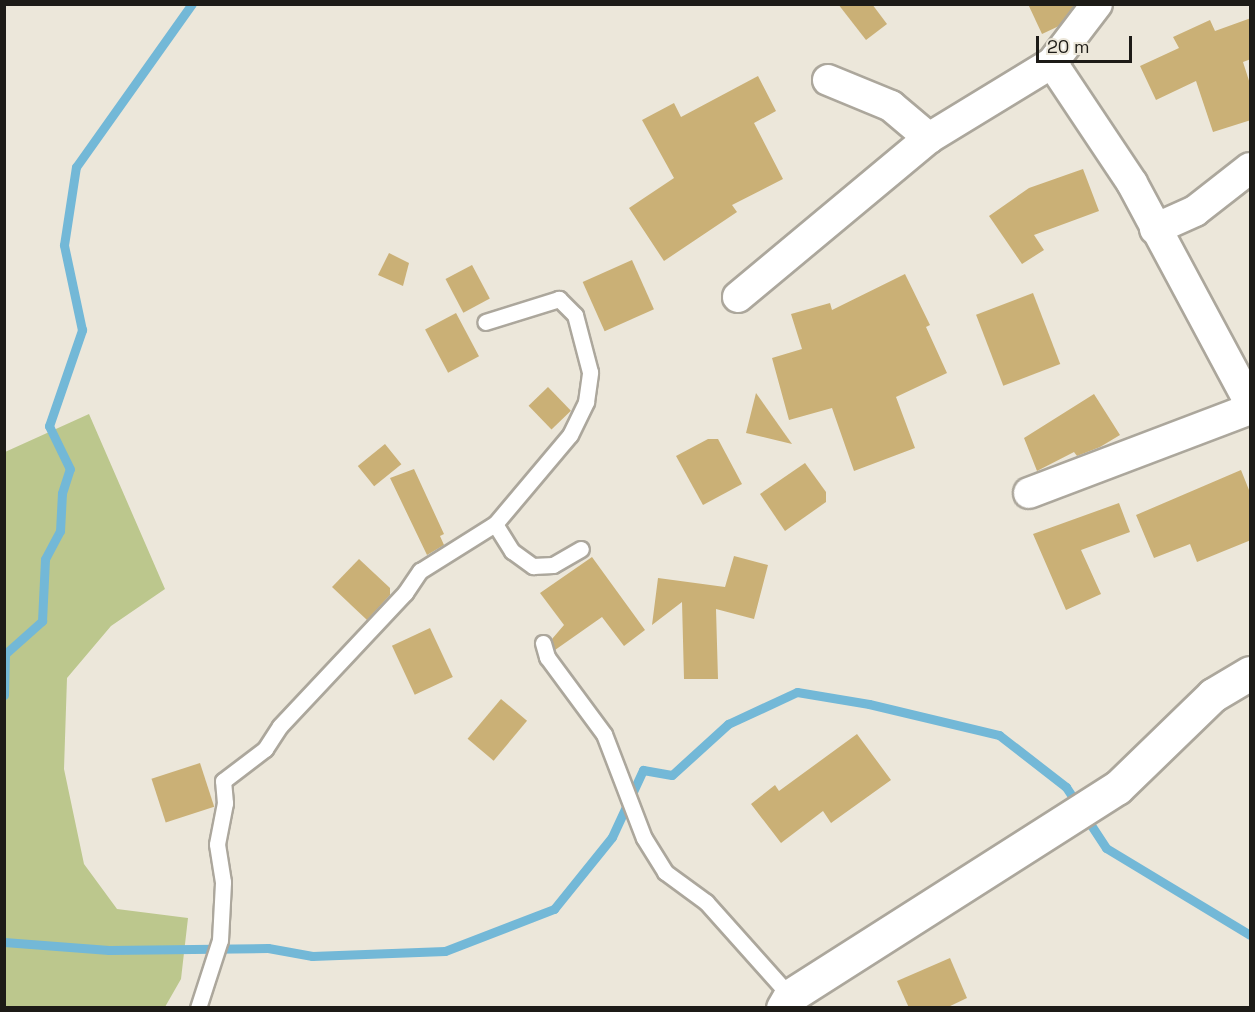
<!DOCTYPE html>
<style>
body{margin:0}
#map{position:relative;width:1255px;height:1012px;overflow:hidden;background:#ece7da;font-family:"Space Grotesk",sans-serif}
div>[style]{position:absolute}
.green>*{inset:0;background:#bcc78d}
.stream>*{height:9px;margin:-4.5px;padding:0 4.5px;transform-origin:4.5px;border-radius:4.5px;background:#73b8d7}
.building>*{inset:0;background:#cab076;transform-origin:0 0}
.roads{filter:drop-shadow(2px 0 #aca79c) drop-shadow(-2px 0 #aca79c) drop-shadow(0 2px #aca79c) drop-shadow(0 -2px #aca79c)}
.service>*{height:15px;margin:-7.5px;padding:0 7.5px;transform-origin:7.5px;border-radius:7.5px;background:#fff}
.minor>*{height:30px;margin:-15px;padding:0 15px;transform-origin:15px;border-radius:15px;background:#fff}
.tertiary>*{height:33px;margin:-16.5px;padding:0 16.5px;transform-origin:16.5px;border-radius:16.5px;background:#fff}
span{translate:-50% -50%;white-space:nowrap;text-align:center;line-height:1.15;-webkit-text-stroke:4.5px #ece7da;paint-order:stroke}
.frame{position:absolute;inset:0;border:6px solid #1d1b17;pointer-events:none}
.scale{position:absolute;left:1036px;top:36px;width:96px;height:27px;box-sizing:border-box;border:3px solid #1d1b17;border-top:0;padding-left:8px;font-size:18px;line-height:21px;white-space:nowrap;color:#1d1b17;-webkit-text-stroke:4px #ece7da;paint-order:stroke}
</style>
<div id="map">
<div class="green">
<i style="clip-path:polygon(89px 414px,165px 589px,111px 626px,67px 678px,64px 769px,84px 864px,117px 909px,188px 918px,181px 979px,165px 1007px,5px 1007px,5px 452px)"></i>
</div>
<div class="stream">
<i style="left:4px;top:695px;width:41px;rotate:-88.6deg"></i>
<i style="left:5px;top:654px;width:50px;rotate:-41.7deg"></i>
<i style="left:42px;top:621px;width:62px;rotate:-87.2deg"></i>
<i style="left:45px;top:559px;width:32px;rotate:-62deg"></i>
<i style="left:60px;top:531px;width:38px;rotate:-87deg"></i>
<i style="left:62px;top:493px;width:25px;rotate:-72deg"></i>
<i style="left:70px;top:469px;width:48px;rotate:-116deg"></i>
<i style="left:49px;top:426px;width:102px;rotate:-71deg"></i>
<i style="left:82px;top:330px;width:87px;rotate:-102deg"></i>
<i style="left:64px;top:245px;width:79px;rotate:-81.3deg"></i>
<i style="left:76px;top:167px;width:200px;rotate:-54.6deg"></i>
<i style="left:4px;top:942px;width:105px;rotate:4.4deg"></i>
<i style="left:109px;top:950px;width:159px;rotate:-0.7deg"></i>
<i style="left:268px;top:948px;width:45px;rotate:10.3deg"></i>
<i style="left:312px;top:956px;width:133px;rotate:-2.2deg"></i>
<i style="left:445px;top:951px;width:117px;rotate:-21.1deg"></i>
<i style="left:554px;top:909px;width:92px;rotate:-51.1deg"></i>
<i style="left:612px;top:837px;width:74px;rotate:-65.2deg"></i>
<i style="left:643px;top:770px;width:29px;rotate:10deg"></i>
<i style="left:672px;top:775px;width:76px;rotate:-42.3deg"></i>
<i style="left:728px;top:724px;width:76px;rotate:-24.9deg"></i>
<i style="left:797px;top:692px;width:73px;rotate:9.5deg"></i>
<i style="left:869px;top:704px;width:134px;rotate:13.4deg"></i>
<i style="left:999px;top:735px;width:85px;rotate:37.8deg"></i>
<i style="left:1066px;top:787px;width:73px;rotate:56.7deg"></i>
<i style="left:1106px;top:848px;width:168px;rotate:31.1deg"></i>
</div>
<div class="building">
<i style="clip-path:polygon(838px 4px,872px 4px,887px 24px,866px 40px)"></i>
<i style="clip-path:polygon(1028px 4px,1075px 4px,1059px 26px,1042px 34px)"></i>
<i style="clip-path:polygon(1251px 18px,1251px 59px,1243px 62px,1251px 87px,1251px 120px,1213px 132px,1196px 81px,1156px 100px,1140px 66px,1179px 48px,1173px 37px,1210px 20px,1215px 31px)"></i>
<i style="clip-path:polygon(758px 76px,776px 111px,754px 123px,783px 179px,732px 205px,737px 212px,664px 261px,629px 208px,674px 178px,642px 120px,674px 103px,681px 117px)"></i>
<i style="clip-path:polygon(1083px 169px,1099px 211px,1034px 235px,1044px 250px,1022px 264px,989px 216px,1029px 188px)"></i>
<i style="clip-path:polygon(389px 253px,409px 263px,403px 286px,378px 275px)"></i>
<i style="left:632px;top:260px;width:54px;height:54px;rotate:66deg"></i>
<i style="left:472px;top:265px;width:38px;height:30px;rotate:62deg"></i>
<i style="clip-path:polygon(905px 274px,930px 325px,926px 327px,947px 373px,896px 397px,915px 448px,854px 471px,832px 408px,789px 420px,772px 358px,802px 349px,791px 314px,830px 303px,832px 310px)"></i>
<i style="left:1033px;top:293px;width:76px;height:61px;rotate:69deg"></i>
<i style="left:456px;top:313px;width:49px;height:35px;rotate:62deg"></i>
<i style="left:548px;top:387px;width:33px;height:27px;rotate:46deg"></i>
<i style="clip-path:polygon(756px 393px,792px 444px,746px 433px)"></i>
<i style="clip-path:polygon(1094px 394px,1120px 435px,1100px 447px,1077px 456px,1074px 452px,1037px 471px,1024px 438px)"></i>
<i style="clip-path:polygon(708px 439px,718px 439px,742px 484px,703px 505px,676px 456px)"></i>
<i style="left:385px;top:444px;width:26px;height:35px;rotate:51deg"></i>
<i style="clip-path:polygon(805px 463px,826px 492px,826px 502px,785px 531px,760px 494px)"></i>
<i style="clip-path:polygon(414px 469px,444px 534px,440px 536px,444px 545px,427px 555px,390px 478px)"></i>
<i style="clip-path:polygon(1241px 470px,1251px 495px,1251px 540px,1197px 562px,1190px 544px,1154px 558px,1136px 515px)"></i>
<i style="clip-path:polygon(1119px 503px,1130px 532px,1081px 550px,1101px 594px,1066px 610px,1033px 534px)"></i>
<i style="clip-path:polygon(734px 556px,768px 565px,754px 619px,716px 609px,718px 679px,684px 679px,682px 602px,652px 625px,658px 578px,725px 587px)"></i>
<i style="clip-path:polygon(592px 557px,645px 630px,624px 646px,602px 617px,555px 650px,552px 639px,564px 625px,540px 593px)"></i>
<i style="clip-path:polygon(359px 559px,390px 588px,390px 595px,367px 620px,332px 587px)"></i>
<i style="left:430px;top:628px;width:54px;height:42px;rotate:65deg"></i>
<i style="left:501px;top:699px;width:34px;height:52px;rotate:40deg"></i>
<i style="clip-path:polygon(857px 734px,891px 780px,831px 823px,823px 811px,781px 843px,751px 804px,775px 785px,779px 791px)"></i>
<i style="left:200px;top:763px;width:46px;height:51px;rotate:72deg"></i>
<i style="clip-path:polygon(950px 958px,967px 998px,946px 1008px,909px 1008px,897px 981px)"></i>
</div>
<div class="roads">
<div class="service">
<i style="left:495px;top:524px;width:32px;rotate:58deg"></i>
<i style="left:512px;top:551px;width:26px;rotate:36deg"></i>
<i style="left:533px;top:566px;width:20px;rotate:-3deg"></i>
<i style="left:553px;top:565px;width:32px;rotate:-30deg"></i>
<i style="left:543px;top:643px;width:15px;rotate:74deg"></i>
<i style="left:547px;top:657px;width:96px;rotate:53.5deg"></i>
<i style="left:604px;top:734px;width:111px;rotate:69deg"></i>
<i style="left:644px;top:838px;width:40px;rotate:58deg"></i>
<i style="left:665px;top:872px;width:51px;rotate:36.2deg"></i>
<i style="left:706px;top:902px;width:126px;rotate:48.2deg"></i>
<i style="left:198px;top:1008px;width:71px;rotate:-72.1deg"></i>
<i style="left:220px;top:940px;width:58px;rotate:-87deg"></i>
<i style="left:223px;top:882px;width:38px;rotate:-99deg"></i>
<i style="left:217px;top:844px;width:42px;rotate:-79deg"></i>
<i style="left:225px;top:803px;width:22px;rotate:-95deg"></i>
<i style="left:223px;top:781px;width:53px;rotate:-37.3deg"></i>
<i style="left:265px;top:749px;width:27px;rotate:-57deg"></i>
<i style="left:280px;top:726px;width:183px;rotate:-46.8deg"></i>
<i style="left:405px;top:593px;width:27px;rotate:-56deg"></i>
<i style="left:420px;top:571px;width:89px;rotate:-32.1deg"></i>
<i style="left:495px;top:524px;width:116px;rotate:-49.9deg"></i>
<i style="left:570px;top:435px;width:37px;rotate:-64deg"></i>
<i style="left:586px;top:402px;width:30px;rotate:-82deg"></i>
<i style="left:590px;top:372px;width:59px;rotate:-104.7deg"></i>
<i style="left:575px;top:315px;width:23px;rotate:-135deg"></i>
<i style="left:559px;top:299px;width:77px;rotate:162.7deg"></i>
</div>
<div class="minor">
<i style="left:1052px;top:63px;width:144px;rotate:56.3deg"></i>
<i style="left:1132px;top:183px;width:250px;rotate:61.8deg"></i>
<i style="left:828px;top:80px;width:68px;rotate:22.4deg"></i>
<i style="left:891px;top:106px;width:50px;rotate:40.1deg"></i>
<i style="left:1155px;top:229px;width:44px;rotate:-24.2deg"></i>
<i style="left:1195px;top:211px;width:70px;rotate:-38deg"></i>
<i style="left:738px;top:297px;width:249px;rotate:-39.8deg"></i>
<i style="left:929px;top:138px;width:144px;rotate:-31.4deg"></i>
<i style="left:1052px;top:63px;width:74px;rotate:-52.7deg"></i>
<i style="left:1029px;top:493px;width:236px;rotate:-20.8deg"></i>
</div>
<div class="tertiary">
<i style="left:783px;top:1008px;width:14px;rotate:-60deg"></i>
<i style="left:790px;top:996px;width:388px;rotate:-32.5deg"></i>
<i style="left:1117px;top:788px;width:134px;rotate:-44.1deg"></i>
<i style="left:1213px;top:695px;width:43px;rotate:-30.7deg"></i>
</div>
</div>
<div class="frame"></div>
<div class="scale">20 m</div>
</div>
